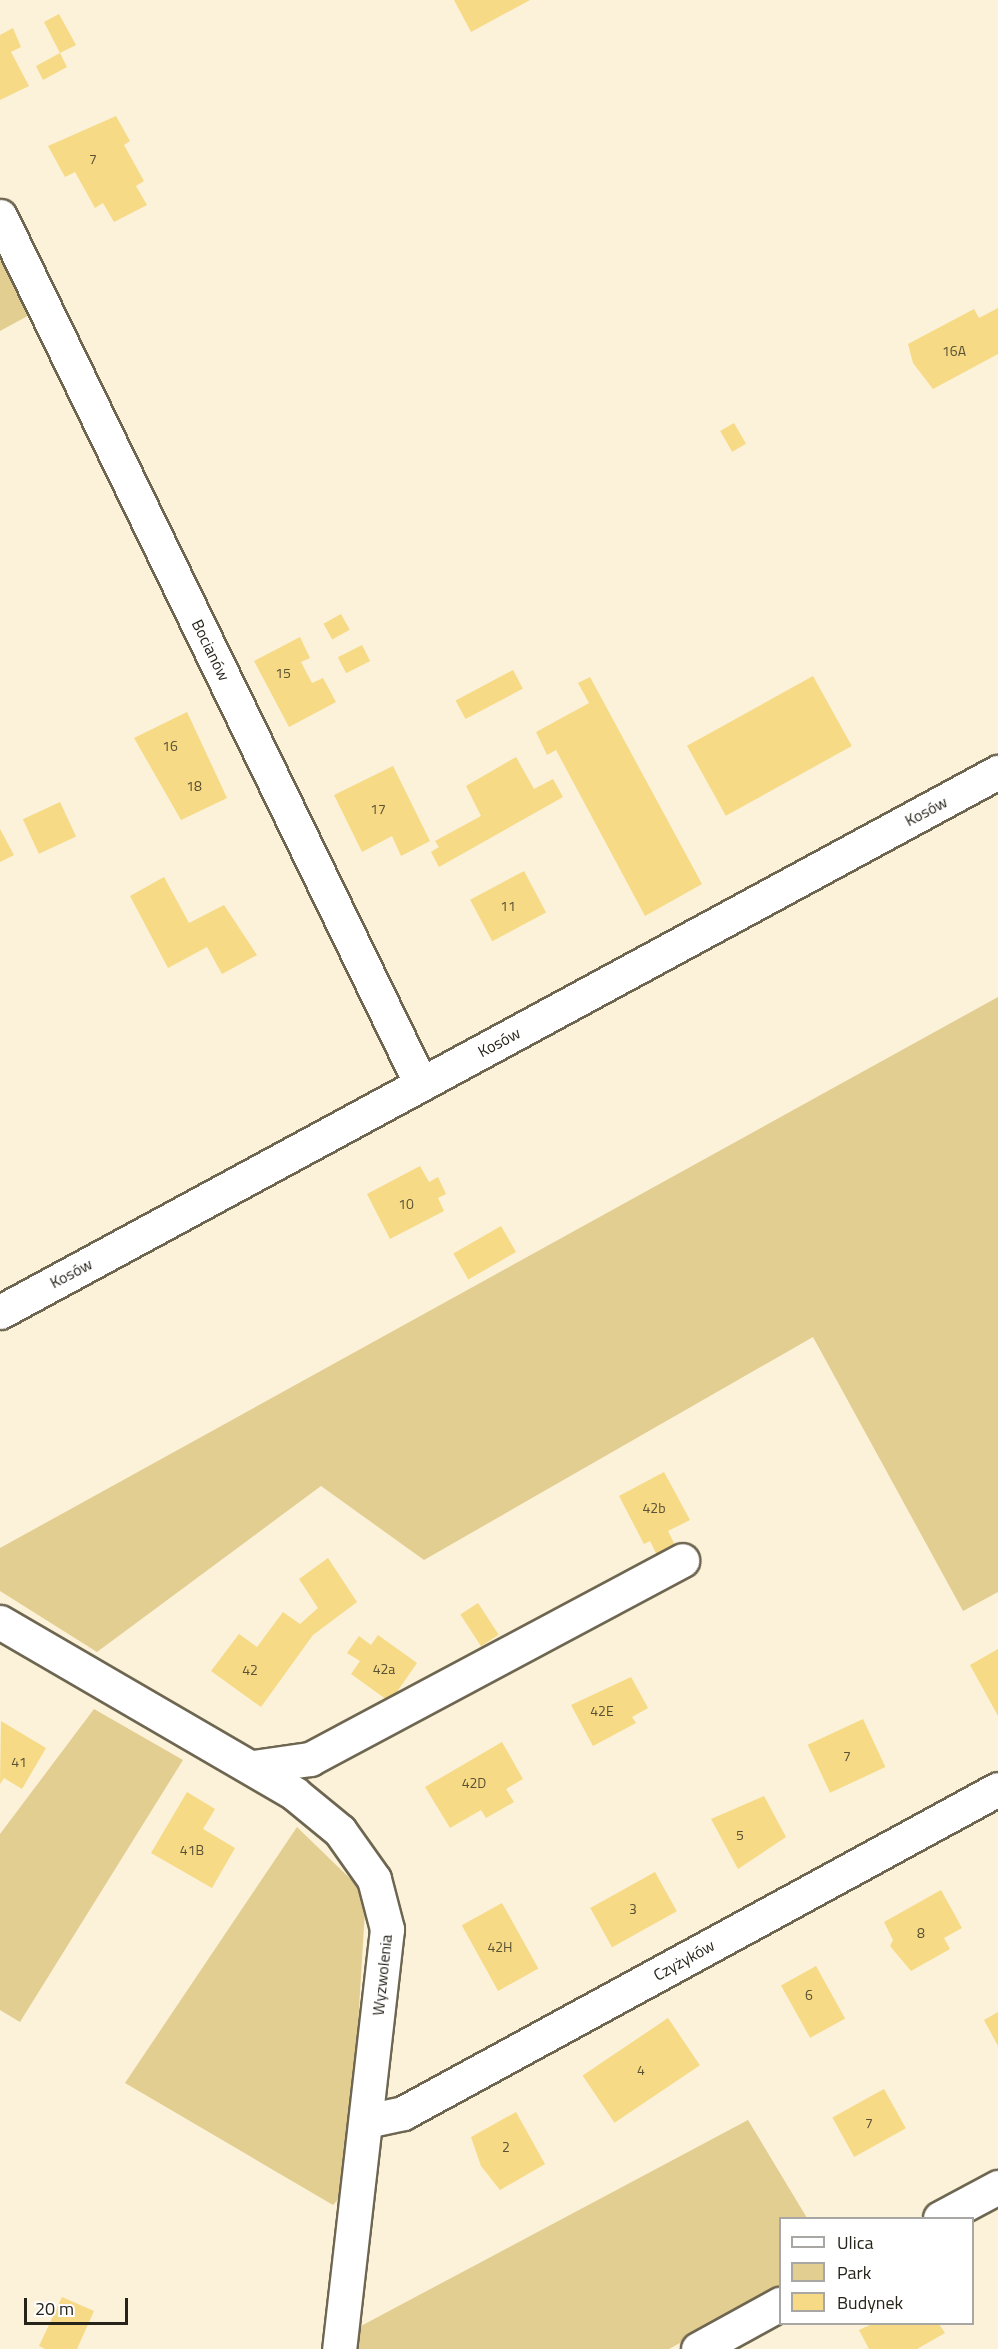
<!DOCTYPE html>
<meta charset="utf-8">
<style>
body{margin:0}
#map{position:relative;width:998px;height:2349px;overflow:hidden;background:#fbf2d9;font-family:"Titillium Web",sans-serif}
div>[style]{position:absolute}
.green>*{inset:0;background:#e3ce91}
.building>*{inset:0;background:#f6da86;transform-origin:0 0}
.roads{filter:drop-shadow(2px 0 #6e6651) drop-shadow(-2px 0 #6e6651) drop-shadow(0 2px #6e6651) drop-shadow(0 -2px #6e6651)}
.minor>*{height:33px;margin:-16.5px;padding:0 16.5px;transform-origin:16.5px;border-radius:16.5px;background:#fff}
span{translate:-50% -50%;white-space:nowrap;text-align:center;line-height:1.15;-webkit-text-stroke:5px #fff;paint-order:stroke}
.number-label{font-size:14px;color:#5a5135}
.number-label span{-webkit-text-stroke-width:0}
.street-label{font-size:16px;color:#26231a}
.legend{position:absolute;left:779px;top:2217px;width:195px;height:108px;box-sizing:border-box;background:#fff;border:2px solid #a8a7a3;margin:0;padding:8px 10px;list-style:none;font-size:18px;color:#26231a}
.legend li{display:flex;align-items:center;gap:12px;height:30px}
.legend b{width:30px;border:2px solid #a8a7a3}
.scale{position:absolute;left:24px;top:2298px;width:104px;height:27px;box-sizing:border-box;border:3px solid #26231a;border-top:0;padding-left:8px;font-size:18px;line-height:21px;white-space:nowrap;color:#26231a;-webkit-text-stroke:4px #fff;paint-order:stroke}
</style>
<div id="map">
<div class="green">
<i style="clip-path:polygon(0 241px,35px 312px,0 331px)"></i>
<i style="clip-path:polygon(998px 997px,998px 1592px,963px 1611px,813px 1337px,424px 1560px,321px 1486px,97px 1652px,0 1591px,0 1548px)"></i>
<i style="clip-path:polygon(94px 1709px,183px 1760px,20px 2022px,0 2010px,0 1834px)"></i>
<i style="clip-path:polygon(297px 1827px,366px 1894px,348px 2189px,333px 2205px,125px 2083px)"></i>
<i style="clip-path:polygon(748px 2120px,807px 2218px,780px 2218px,780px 2288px,669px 2349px,357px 2349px,359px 2327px)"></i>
</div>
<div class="building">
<i style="clip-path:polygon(454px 0,530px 0,471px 32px)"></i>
<i style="clip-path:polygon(59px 14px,76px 45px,60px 53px,67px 67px,43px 80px,36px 66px,60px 53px,44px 22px)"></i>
<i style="clip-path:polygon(13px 28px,21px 47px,11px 52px,29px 86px,0 100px,0 35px)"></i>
<i style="clip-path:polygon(116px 116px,130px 141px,124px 145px,144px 181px,136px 186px,147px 205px,114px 222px,103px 203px,95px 208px,75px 172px,65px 177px,48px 146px)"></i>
<i style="clip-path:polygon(998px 308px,998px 354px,933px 389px,913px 363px,908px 344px,974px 309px,979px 318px)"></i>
<i style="left:734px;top:423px;width:24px;height:16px;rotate:60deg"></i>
<i style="left:341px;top:614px;width:18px;height:20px;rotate:61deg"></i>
<i style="clip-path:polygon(300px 637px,310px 658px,301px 662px,312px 683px,323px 678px,336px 702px,289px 727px,254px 661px)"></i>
<i style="left:362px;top:645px;width:18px;height:27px;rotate:63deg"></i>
<i style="left:513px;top:670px;width:21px;height:65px;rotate:62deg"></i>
<i style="left:813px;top:676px;width:80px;height:144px;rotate:61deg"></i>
<i style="clip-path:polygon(590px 677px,702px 884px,645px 916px,556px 750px,547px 755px,536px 732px,589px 703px,578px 683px)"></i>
<i style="clip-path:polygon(187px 712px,227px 798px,181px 820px,134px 738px)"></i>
<i style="clip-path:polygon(516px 757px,534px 789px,553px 779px,563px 797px,439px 867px,431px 852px,439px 847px,435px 841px,481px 816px,466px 786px)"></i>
<i style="clip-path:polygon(393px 766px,430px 841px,401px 856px,392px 836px,362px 852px,334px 795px)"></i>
<i style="left:60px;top:802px;width:38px;height:41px;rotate:65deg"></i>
<i style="clip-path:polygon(0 829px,14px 855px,0 862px)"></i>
<i style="left:524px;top:871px;width:47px;height:61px;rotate:62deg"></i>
<i style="clip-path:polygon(164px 877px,189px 923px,224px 905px,257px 955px,222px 974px,207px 947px,168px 968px,130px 896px)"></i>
<i style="clip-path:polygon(420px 1166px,429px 1182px,438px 1177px,446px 1194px,438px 1198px,444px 1211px,390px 1239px,367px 1194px)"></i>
<i style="left:501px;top:1226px;width:30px;height:55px;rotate:60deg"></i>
<i style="clip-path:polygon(664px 1472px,690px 1520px,668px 1531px,675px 1545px,657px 1555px,650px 1541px,644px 1544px,619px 1496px)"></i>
<i style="clip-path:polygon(328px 1558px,357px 1602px,313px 1635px,261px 1707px,211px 1671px,239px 1634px,257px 1647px,283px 1612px,300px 1624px,318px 1608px,299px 1579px)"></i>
<i style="left:478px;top:1603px;width:38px;height:21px;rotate:57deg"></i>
<i style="clip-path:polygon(378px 1635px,417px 1663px,390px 1702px,351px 1674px,360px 1661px,347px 1653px,359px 1636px,371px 1645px)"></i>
<i style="clip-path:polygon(998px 1649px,998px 1716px,970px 1665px)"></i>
<i style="clip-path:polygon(631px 1677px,648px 1708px,632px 1717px,636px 1723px,593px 1746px,571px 1705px)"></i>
<i style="left:863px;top:1719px;width:53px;height:61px;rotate:65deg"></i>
<i style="clip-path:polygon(1px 1721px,46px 1748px,22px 1789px,4px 1778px,0 1784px)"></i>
<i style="clip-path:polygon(502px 1742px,523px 1779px,506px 1789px,514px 1802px,486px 1818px,481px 1810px,450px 1828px,425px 1787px)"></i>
<i style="clip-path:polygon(187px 1792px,215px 1809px,203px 1829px,235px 1848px,212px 1888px,151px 1853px)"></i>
<i style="clip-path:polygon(764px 1796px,786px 1837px,738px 1869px,711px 1819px)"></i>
<i style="left:655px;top:1872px;width:45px;height:74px;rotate:61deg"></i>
<i style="clip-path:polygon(941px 1890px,962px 1928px,944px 1938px,950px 1949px,911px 1971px,890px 1946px,893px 1940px,884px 1922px)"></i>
<i style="left:502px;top:1903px;width:75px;height:46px;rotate:61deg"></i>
<i style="left:816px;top:1966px;width:60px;height:40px;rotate:61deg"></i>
<i style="clip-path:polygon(998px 2012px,998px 2046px,984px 2020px)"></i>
<i style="left:668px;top:2018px;width:57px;height:103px;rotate:56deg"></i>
<i style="left:884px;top:2089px;width:45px;height:59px;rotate:61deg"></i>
<i style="clip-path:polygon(516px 2112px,545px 2164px,500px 2190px,481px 2166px,471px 2137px)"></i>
<i style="clip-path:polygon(62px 2297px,94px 2311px,77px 2349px,45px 2349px,39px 2346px)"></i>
<i style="clip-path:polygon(872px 2324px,939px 2324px,945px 2333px,917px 2349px,869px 2349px,859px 2330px)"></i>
</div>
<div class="roads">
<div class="minor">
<i style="left:0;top:216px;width:965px;rotate:64.13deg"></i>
<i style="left:0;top:1312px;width:1135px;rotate:-28.42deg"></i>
<i style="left:0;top:1622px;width:341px;rotate:30.2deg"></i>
<i style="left:295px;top:1794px;width:58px;rotate:39.4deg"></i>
<i style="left:340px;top:1831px;width:59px;rotate:54.7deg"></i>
<i style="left:374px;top:1879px;width:52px;rotate:75.4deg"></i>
<i style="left:387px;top:1929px;width:423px;rotate:96.5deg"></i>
<i style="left:253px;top:1767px;width:58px;rotate:-8deg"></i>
<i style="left:310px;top:1759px;width:422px;rotate:-28.1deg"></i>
<i style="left:366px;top:2121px;width:38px;rotate:-12deg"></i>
<i style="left:403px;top:2113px;width:677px;rotate:-28.57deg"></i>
<i style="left:940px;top:2218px;width:66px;rotate:-28.1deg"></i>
<i style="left:698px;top:2349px;width:94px;rotate:-28.8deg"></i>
</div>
</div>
<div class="number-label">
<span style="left:93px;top:159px">7</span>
<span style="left:954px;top:351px">16A</span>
<span style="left:283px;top:673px">15</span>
<span style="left:170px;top:746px">16</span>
<span style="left:194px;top:786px">18</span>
<span style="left:378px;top:809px">17</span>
<span style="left:508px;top:906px">11</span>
<span style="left:406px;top:1204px">10</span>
<span style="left:654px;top:1508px">42b</span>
<span style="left:384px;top:1669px">42a</span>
<span style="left:250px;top:1670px">42</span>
<span style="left:602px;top:1711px">42E</span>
<span style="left:847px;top:1756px">7</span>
<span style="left:19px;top:1762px">41</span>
<span style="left:474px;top:1783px">42D</span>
<span style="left:740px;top:1835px">5</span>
<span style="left:192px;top:1850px">41B</span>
<span style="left:633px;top:1909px">3</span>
<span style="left:921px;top:1933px">8</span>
<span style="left:500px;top:1947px">42H</span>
<span style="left:809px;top:1995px">6</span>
<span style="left:641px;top:2070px">4</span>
<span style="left:869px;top:2123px">7</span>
<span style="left:506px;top:2147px">2</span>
</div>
<div class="street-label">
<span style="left:211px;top:650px;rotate:64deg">Bocianów</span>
<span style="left:926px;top:811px;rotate:-28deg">Kosów</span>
<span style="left:499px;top:1042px;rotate:-28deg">Kosów</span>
<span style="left:71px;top:1273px;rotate:-28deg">Kosów</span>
<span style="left:684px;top:1960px;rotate:-29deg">Czyżyków</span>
<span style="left:382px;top:1975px;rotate:-84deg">Wyzwolenia</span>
</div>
<ul class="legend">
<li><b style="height:8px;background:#fff"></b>Ulica</li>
<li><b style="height:16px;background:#e3ce91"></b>Park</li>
<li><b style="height:16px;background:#f6da86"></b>Budynek</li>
</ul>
<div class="scale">20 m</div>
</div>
